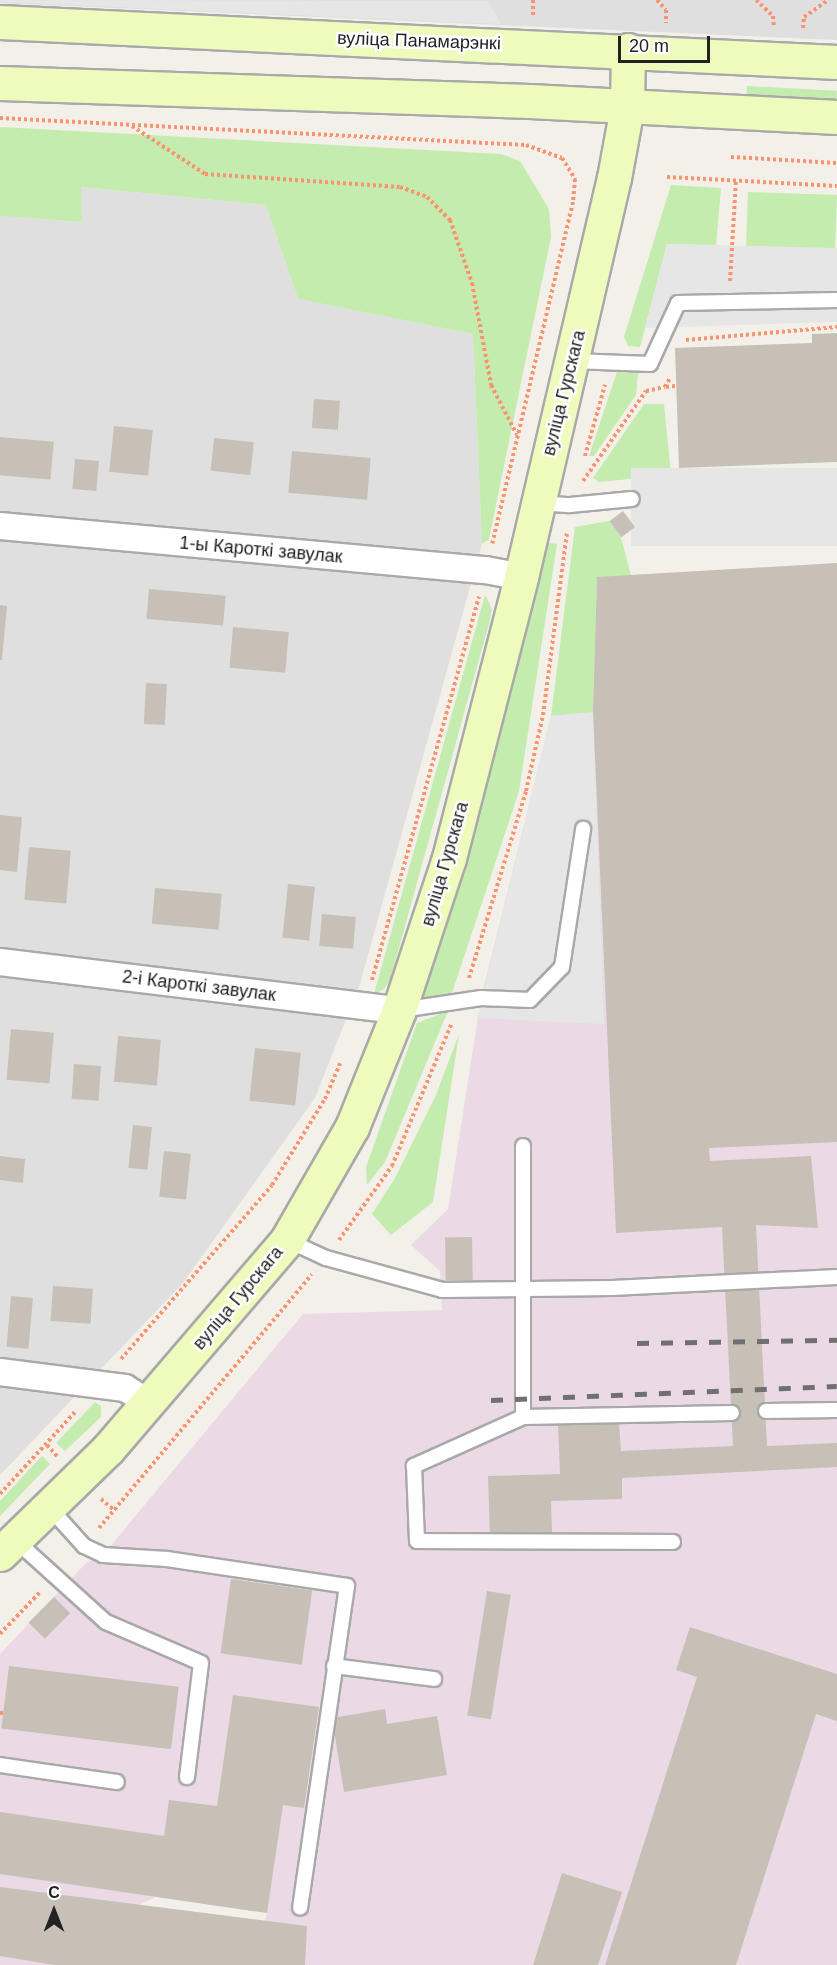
<!DOCTYPE html>
<meta charset="utf-8">
<style>
body{margin:0}
#map{position:relative;width:837px;height:1965px;overflow:hidden;background:#f2f0e8;font-family:Helvetica,sans-serif}
div>[style]{position:absolute}
.residential>*{inset:0;background:#e0dfdf}
.industrial>*{inset:0;background:#ebdae5}
.grass>*{inset:0;background:#c3ecae;transform-origin:0 0}
.parking>*{inset:0;background:#e6e6e6;transform-origin:0 0}
.building>*{inset:0;background:#c7c0b7;transform-origin:0 0}
.path>*{height:4px;margin-top:-2px;transform-origin:0;background:repeating-linear-gradient(90deg,#fc936f 0 3px,transparent 0 6px)}
.roads{filter:drop-shadow(2px 0 #a9a9a9) drop-shadow(-2px 0 #a9a9a9) drop-shadow(0 2px #a9a9a9) drop-shadow(0 -2px #a9a9a9)}
.lane>*{height:14px;margin:-7px;padding:0 7px;transform-origin:7px;border-radius:7px;background:#fff}
.street>*{height:26px;margin:-13px;padding:0 13px;transform-origin:13px;border-radius:13px;background:#fff}
.secondary>*{height:33px;margin:-16.5px;padding:0 16.5px;transform-origin:16.5px;border-radius:16.5px;background:#eefbbd}
.rail>*{height:4.5px;margin-top:-2.25px;transform-origin:0;background:repeating-linear-gradient(90deg,#707070 0 12px,transparent 0 24px)}
span{translate:-50% -50%;white-space:nowrap;text-align:center;line-height:1.15;-webkit-text-stroke:5px #fff;paint-order:stroke}
.street-label{font-size:18px;color:#222}
.north{position:absolute;left:24px;top:1881px;width:60px;height:60px;-webkit-text-stroke:4px #fff;paint-order:stroke;rotate:0deg;font-size:16px;font-weight:700;line-height:24px;text-align:center;color:#222}
.north::after{content:'';display:block;margin:auto;width:21px;height:27px;background:#222;clip-path:polygon(50% 0,100% 100%,50% 72%,0 100%)}
.scale{position:absolute;left:618px;top:36px;width:92px;height:27px;box-sizing:border-box;border:3px solid #222;border-top:0;padding-left:8px;font-size:18px;line-height:21px;white-space:nowrap;color:#222;-webkit-text-stroke:4px #fff;paint-order:stroke}
</style>
<div id="map">
<div class="residential">
<i style="clip-path:polygon(0 0,837px 0,837px 40px,0 3px)"></i>
<i style="clip-path:polygon(80px 187px,266px 205px,298px 299px,473px 334px,482px 544px,360px 984px,315px 1098px,183px 1283px,0 1475px,0 216px,81px 222px)"></i>
</div>
<div class="industrial">
<i style="clip-path:polygon(evenodd,837px 563px,837px 1965px,0 1965px,0 1654px,86px 1563px,103px 1555px,303px 1314px,442px 1310px,440px 1271px,411px 1245px,448px 1209px,481px 998px,551px 716px,593px 711px,597px 577px,837px 563px,155px 1897px,267px 1913px,267px 1914px,265px 1921px,139px 1905px,155px 1897px)"></i>
</div>
<div class="grass">
<i style="left:747px;top:86px;width:90px;height:12px;rotate:3deg"></i>
<i style="clip-path:polygon(0 127px,501px 154px,520px 161px,549px 209px,551px 237px,489px 539px,482px 544px,473px 334px,298px 299px,266px 205px,81px 187px,82px 222px,0 216px)"></i>
<i style="clip-path:polygon(671px 185px,721px 188px,716px 245px,667px 244px,640px 347px,628px 346px,624px 337px)"></i>
<i style="left:748px;top:192px;width:89px;height:54px;rotate:2deg"></i>
<i style="clip-path:polygon(617px 372px,638px 373px,636px 395px,594px 456px,589px 456px)"></i>
<i style="clip-path:polygon(644px 404px,664px 404px,671px 475px,599px 482px,593px 478px)"></i>
<i style="clip-path:polygon(609px 521px,621px 537px,631px 576px,597px 578px,593px 712px,551px 716px,575px 527px)"></i>
<i style="clip-path:polygon(549px 543px,557px 544px,519px 791px,452px 993px,419px 999px,447px 918px,496px 740px,536px 554px)"></i>
<i style="clip-path:polygon(485px 595px,492px 609px,490px 620px,390px 980px,384px 989px,374px 994px)"></i>
<i style="clip-path:polygon(448px 1011px,385px 1162px,367px 1185px,366px 1167px,417px 1023px)"></i>
<i style="clip-path:polygon(459px 1034px,433px 1202px,391px 1235px,372px 1214px,395px 1178px,436px 1095px)"></i>
<i style="clip-path:polygon(95px 1402px,101px 1406px,101px 1417px,65px 1451px,56px 1443px)"></i>
<i style="clip-path:polygon(42px 1456px,50px 1464px,0 1516px,0 1501px)"></i>
</div>
<div class="parking">
<i style="clip-path:polygon(0 0,488px 1px,501px 24px,0 2px)"></i>
<i style="clip-path:polygon(667px 244px,837px 248px,837px 322px,645px 328px)"></i>
<i style="left:837px;top:468px;width:78px;height:206px;rotate:90deg"></i>
<i style="clip-path:polygon(593px 712px,604px 1024px,477px 1018px,551px 716px)"></i>
</div>
<div class="building">
<i style="clip-path:polygon(837px 333px,837px 462px,679px 468px,675px 348px,812px 343px,812px 334px)"></i>
<i style="left:314px;top:399px;width:26px;height:29px;rotate:4deg"></i>
<i style="left:114px;top:426px;width:39px;height:46px;rotate:6deg"></i>
<i style="left:0;top:437px;width:54px;height:38px;rotate:5deg"></i>
<i style="left:214px;top:438px;width:40px;height:33px;rotate:6deg"></i>
<i style="left:292px;top:451px;width:79px;height:42px;rotate:5deg"></i>
<i style="left:75px;top:459px;width:24px;height:30px;rotate:5deg"></i>
<i style="left:623px;top:511px;width:20px;height:17px;rotate:53deg"></i>
<i style="clip-path:polygon(837px 563px,837px 1142px,709px 1148px,710px 1161px,811px 1156px,818px 1228px,756px 1225px,767px 1446px,837px 1443px,837px 1467px,622px 1478px,622px 1499px,551px 1501px,552px 1533px,490px 1536px,488px 1476px,560px 1474px,558px 1425px,619px 1423px,621px 1451px,733px 1446px,722px 1227px,616px 1233px,593px 712px,597px 577px)"></i>
<i style="left:149px;top:589px;width:77px;height:30px;rotate:5deg"></i>
<i style="clip-path:polygon(0 605px,7px 606px,2px 660px,0 660px)"></i>
<i style="left:233px;top:627px;width:56px;height:41px;rotate:5deg"></i>
<i style="left:146px;top:683px;width:21px;height:41px;rotate:3deg"></i>
<i style="clip-path:polygon(0 815px,22px 817px,17px 872px,0 870px)"></i>
<i style="left:29px;top:847px;width:42px;height:53px;rotate:5deg"></i>
<i style="left:288px;top:884px;width:27px;height:54px;rotate:6deg"></i>
<i style="left:155px;top:888px;width:67px;height:36px;rotate:5deg"></i>
<i style="left:322px;top:914px;width:34px;height:32px;rotate:5deg"></i>
<i style="left:11px;top:1029px;width:43px;height:51px;rotate:5deg"></i>
<i style="left:118px;top:1036px;width:43px;height:46px;rotate:5deg"></i>
<i style="left:255px;top:1048px;width:46px;height:53px;rotate:6deg"></i>
<i style="left:74px;top:1064px;width:27px;height:35px;rotate:4deg"></i>
<i style="left:133px;top:1125px;width:19px;height:43px;rotate:6deg"></i>
<i style="left:164px;top:1151px;width:27px;height:46px;rotate:6deg"></i>
<i style="clip-path:polygon(0 1156px,25px 1159px,23px 1183px,0 1180px)"></i>
<i style="left:472px;top:1237px;width:43px;height:27px;rotate:89deg"></i>
<i style="left:53px;top:1286px;width:40px;height:35px;rotate:4deg"></i>
<i style="left:11px;top:1296px;width:22px;height:51px;rotate:5deg"></i>
<i style="left:231px;top:1579px;width:82px;height:75px;rotate:8deg"></i>
<i style="left:487px;top:1591px;width:24px;height:126px;rotate:9deg"></i>
<i style="left:54px;top:1597px;width:23px;height:36px;rotate:45deg"></i>
<i style="clip-path:polygon(690px 1627px,837px 1674px,837px 1721px,816px 1714px,736px 1965px,605px 1965px,697px 1677px,676px 1670px)"></i>
<i style="left:9px;top:1666px;width:171px;height:63px;rotate:7deg"></i>
<i style="clip-path:polygon(233px 1695px,319px 1707px,304px 1808px,283px 1805px,267px 1913px,0 1874px,0 1812px,164px 1836px,169px 1800px,217px 1806px)"></i>
<i style="clip-path:polygon(385px 1709px,387px 1724px,437px 1716px,447px 1775px,344px 1792px,332px 1718px)"></i>
<i style="clip-path:polygon(562px 1873px,622px 1892px,598px 1965px,533px 1965px)"></i>
<i style="clip-path:polygon(0 1887px,307px 1926px,305px 1965px,55px 1965px,0 1956px)"></i>
</div>
<div class="path">
<i style="left:533px;top:0;width:17px;rotate:90deg"></i>
<i style="left:657px;top:0;width:13px;rotate:48deg"></i>
<i style="left:666px;top:10px;width:13px;rotate:90deg"></i>
<i style="left:756px;top:0;width:23px;rotate:43deg"></i>
<i style="left:773px;top:16px;width:11px;rotate:85deg"></i>
<i style="left:803px;top:28px;width:11px;rotate:-85deg"></i>
<i style="left:804px;top:17px;width:29px;rotate:-35deg"></i>
<i style="left:0;top:118px;width:527px;rotate:2.94deg"></i>
<i style="left:526px;top:145px;width:38px;rotate:20deg"></i>
<i style="left:562px;top:158px;width:25px;rotate:58deg"></i>
<i style="left:575px;top:179px;width:23px;rotate:95deg"></i>
<i style="left:573px;top:202px;width:351px;rotate:103.3deg"></i>
<i style="left:132px;top:126px;width:87px;rotate:33.3deg"></i>
<i style="left:205px;top:174px;width:195px;rotate:3.8deg"></i>
<i style="left:400px;top:187px;width:29px;rotate:20deg"></i>
<i style="left:427px;top:197px;width:33px;rotate:45deg"></i>
<i style="left:450px;top:220px;width:67px;rotate:70.8deg"></i>
<i style="left:472px;top:283px;width:104px;rotate:79.4deg"></i>
<i style="left:491px;top:385px;width:56px;rotate:62.5deg"></i>
<i style="left:731px;top:157px;width:106px;rotate:3.2deg"></i>
<i style="left:667px;top:177px;width:170px;rotate:3deg"></i>
<i style="left:730px;top:281px;width:100px;rotate:-86.6deg"></i>
<i style="left:686px;top:340px;width:152px;rotate:-4.9deg"></i>
<i style="left:666px;top:387px;width:9px;rotate:-6deg"></i>
<i style="left:585px;top:456px;width:74px;rotate:-74.3deg"></i>
<i style="left:583px;top:481px;width:110px;rotate:-55deg"></i>
<i style="left:646px;top:391px;width:19px;rotate:-12deg"></i>
<i style="left:665px;top:387px;width:10px;rotate:-61deg"></i>
<i style="left:469px;top:978px;width:195px;rotate:-73deg"></i>
<i style="left:526px;top:791px;width:78px;rotate:-77.4deg"></i>
<i style="left:543px;top:715px;width:184px;rotate:-82.5deg"></i>
<i style="left:372px;top:980px;width:398px;rotate:-74.4deg"></i>
<i style="left:339px;top:1240px;width:91px;rotate:-54.4deg"></i>
<i style="left:392px;top:1166px;width:153px;rotate:-67.3deg"></i>
<i style="left:121px;top:1359px;width:230px;rotate:-49deg"></i>
<i style="left:272px;top:1185px;width:101px;rotate:-58.4deg"></i>
<i style="left:325px;top:1099px;width:39px;rotate:-67deg"></i>
<i style="left:47px;top:1445px;width:15px;rotate:48deg"></i>
<i style="left:0;top:1494px;width:114px;rotate:-47.5deg"></i>
<i style="left:101px;top:1499px;width:17px;rotate:40deg"></i>
<i style="left:99px;top:1528px;width:331px;rotate:-50deg"></i>
<i style="left:0;top:1634px;width:59px;rotate:-46.4deg"></i>
<i style="left:0;top:1713px;width:3px"></i>
</div>
<div class="roads">
<div class="lane">
<i style="left:573px;top:361px;width:77px;rotate:2.2deg"></i>
<i style="left:650px;top:364px;width:67px;rotate:-65.3deg"></i>
<i style="left:678px;top:303px;width:159px;rotate:-1.1deg"></i>
<i style="left:538px;top:503px;width:32px;rotate:4deg"></i>
<i style="left:570px;top:505px;width:62px;rotate:-5.5deg"></i>
<i style="left:401px;top:1010px;width:81px;rotate:-8.5deg"></i>
<i style="left:481px;top:998px;width:49px;rotate:2.3deg"></i>
<i style="left:530px;top:1000px;width:46px;rotate:-45.9deg"></i>
<i style="left:562px;top:967px;width:140px;rotate:-81.3deg"></i>
<i style="left:523px;top:1146px;width:271px;rotate:90deg"></i>
<i style="left:523px;top:1417px;width:209px;rotate:-1.1deg"></i>
<i style="left:287px;top:1240px;width:43px;rotate:24.8deg"></i>
<i style="left:326px;top:1258px;width:120px;rotate:15.4deg"></i>
<i style="left:442px;top:1290px;width:170px;rotate:-0.7deg"></i>
<i style="left:612px;top:1288px;width:225px;rotate:-2.8deg"></i>
<i style="left:766px;top:1411px;width:71px;rotate:-0.8deg"></i>
<i style="left:523px;top:1417px;width:120px;rotate:155.8deg"></i>
<i style="left:414px;top:1466px;width:75px;rotate:87.7deg"></i>
<i style="left:417px;top:1541px;width:256px;rotate:0.2deg"></i>
<i style="left:48px;top:1506px;width:54px;rotate:48deg"></i>
<i style="left:84px;top:1546px;width:21px;rotate:25deg"></i>
<i style="left:103px;top:1555px;width:64px;rotate:3.6deg"></i>
<i style="left:167px;top:1559px;width:182px;rotate:8.5deg"></i>
<i style="left:347px;top:1586px;width:325px;rotate:98.3deg"></i>
<i style="left:14px;top:1539px;width:124px;rotate:42.1deg"></i>
<i style="left:106px;top:1622px;width:103px;rotate:23.3deg"></i>
<i style="left:201px;top:1663px;width:115px;rotate:97deg"></i>
<i style="left:334px;top:1666px;width:101px;rotate:7.4deg"></i>
<i style="left:0;top:1765px;width:118px;rotate:8.3deg"></i>
</div>
<div class="street">
<i style="left:0;top:526px;width:488px;rotate:5.2deg"></i>
<i style="left:486px;top:570px;width:36px;rotate:11deg"></i>
<i style="left:0;top:962px;width:402px;rotate:6.9deg"></i>
<i style="left:0;top:1372px;width:126px;rotate:7.3deg"></i>
<i style="left:125px;top:1388px;width:28px;rotate:32deg"></i>
</div>
<div class="secondary">
<i style="left:0;top:22px;width:838px;rotate:2.74deg"></i>
<i style="left:0;top:83px;width:530px;rotate:1.95deg"></i>
<i style="left:530px;top:101px;width:307px;rotate:3deg"></i>
<i style="left:0;top:1554px;width:151px;rotate:-44.2deg"></i>
<i style="left:108px;top:1449px;width:275px;rotate:-49.4deg"></i>
<i style="left:287px;top:1240px;width:130px;rotate:-60.1deg"></i>
<i style="left:352px;top:1127px;width:126px;rotate:-68.1deg"></i>
<i style="left:399px;top:1010px;width:160px;rotate:-71.8deg"></i>
<i style="left:449px;top:858px;width:290px;rotate:-75.6deg"></i>
<i style="left:521px;top:577px;width:410px;rotate:-76.9deg"></i>
<i style="left:614px;top:178px;width:72px;rotate:-79.6deg"></i>
<i style="left:627px;top:107px;width:57px;rotate:-89deg"></i>
</div>
</div>
<div class="rail">
<i style="left:637px;top:1343px;width:200px;rotate:-0.9deg"></i>
<i style="left:491px;top:1400px;width:346px;rotate:-2.3deg"></i>
</div>
<div class="street-label">
<span style="left:419px;top:41px;rotate:2deg">вуліца Панамарэнкі</span>
<span style="left:564px;top:393px;rotate:-76deg">вуліца Гурскага</span>
<span style="left:261px;top:550px;rotate:5deg">1-ы Кароткі завулак</span>
<span style="left:445px;top:864px;rotate:-74deg">вуліца Гурскага</span>
<span style="left:199px;top:986px;rotate:7deg">2-і Кароткі завулак</span>
<span style="left:238px;top:1298px;rotate:-50deg">вуліца Гурскага</span>
</div>
<div class="north">С</div>
<div class="scale">20 m</div>
</div>
